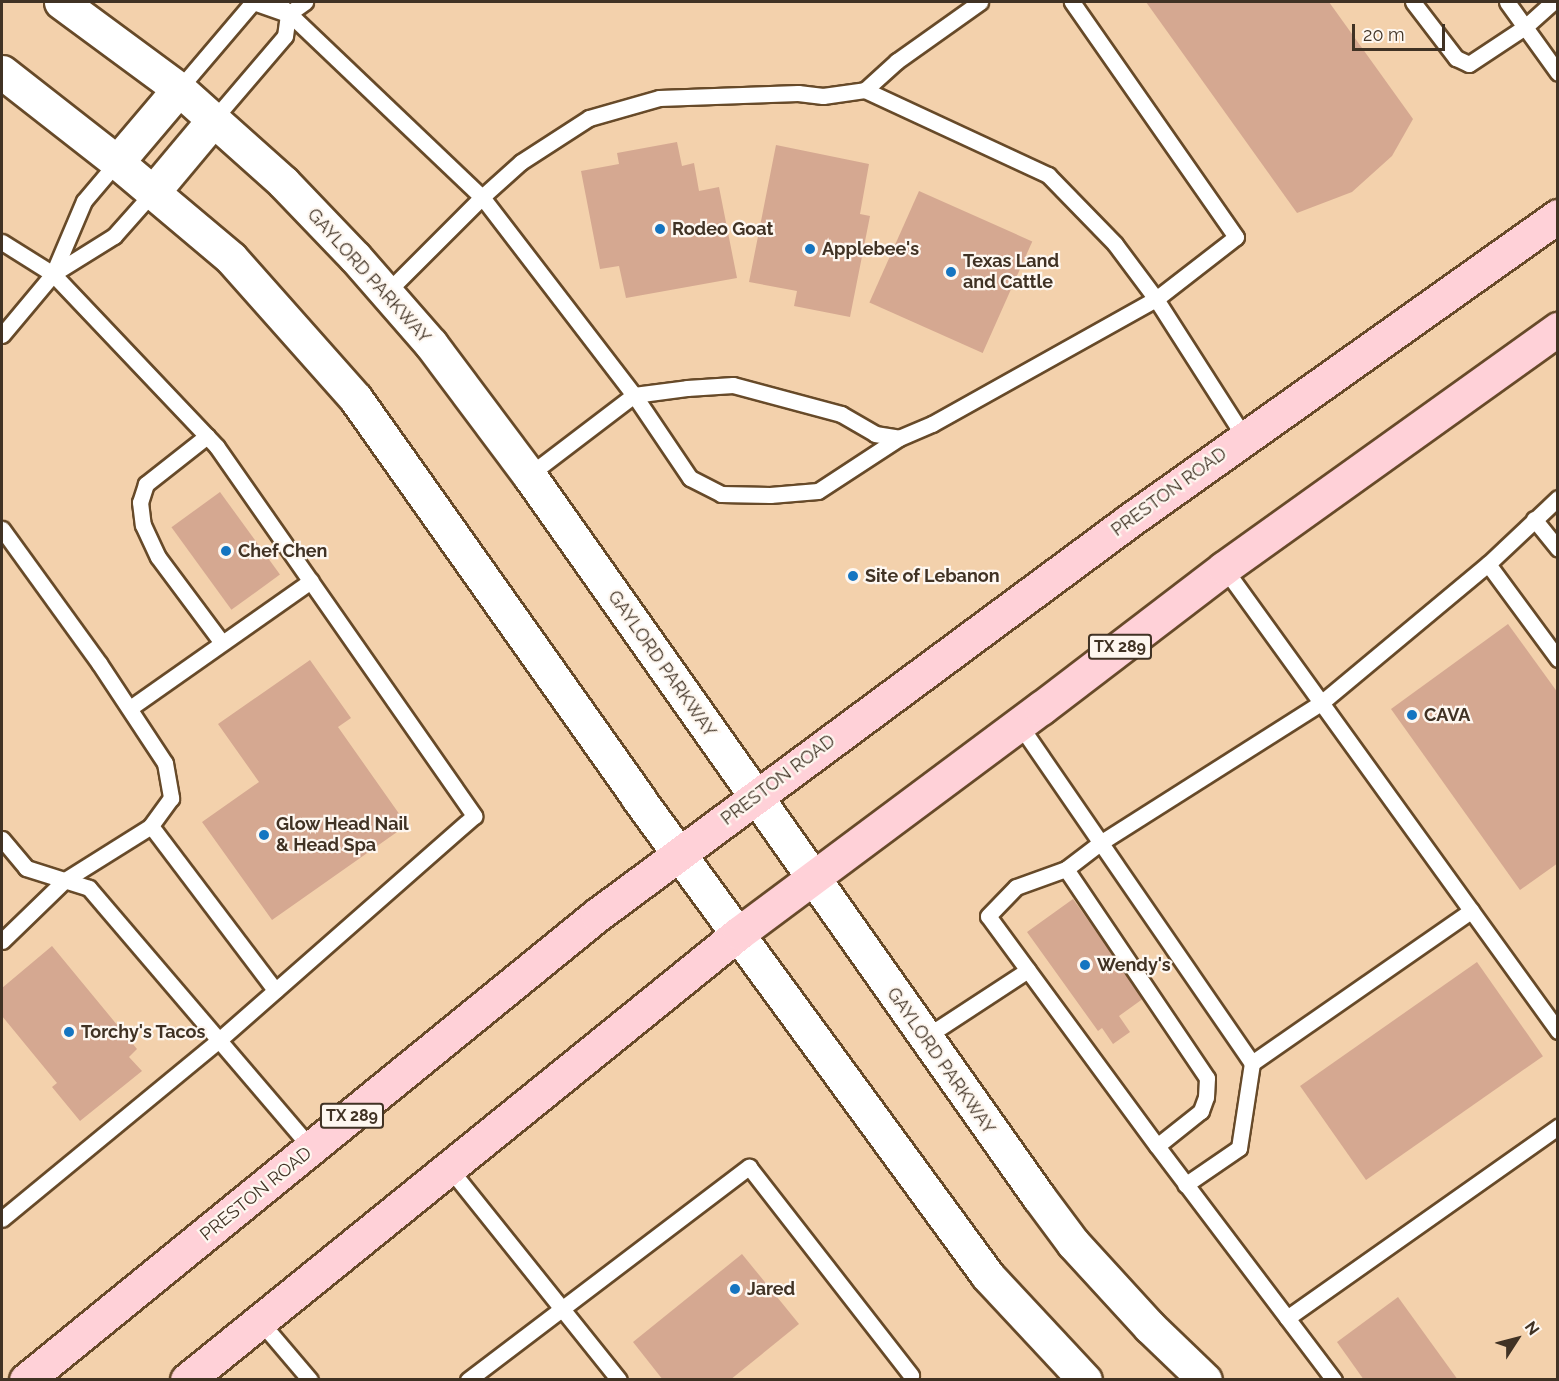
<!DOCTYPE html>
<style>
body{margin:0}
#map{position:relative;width:1559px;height:1381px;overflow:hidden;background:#f3d1ac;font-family:Raleway,sans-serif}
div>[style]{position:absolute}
.building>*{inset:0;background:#d5a891;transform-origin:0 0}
.roads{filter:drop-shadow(2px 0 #674a29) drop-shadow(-2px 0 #674a29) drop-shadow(0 2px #674a29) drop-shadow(0 -2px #674a29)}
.service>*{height:15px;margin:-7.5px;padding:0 7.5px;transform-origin:7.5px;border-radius:7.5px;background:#fff}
.tertiary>*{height:33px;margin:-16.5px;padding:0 16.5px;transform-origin:16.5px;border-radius:16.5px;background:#fff}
.primary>*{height:33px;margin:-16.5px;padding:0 16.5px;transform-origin:16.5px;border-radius:16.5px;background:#ffd1d8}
.dots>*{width:16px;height:16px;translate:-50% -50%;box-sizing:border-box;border:3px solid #fef7f0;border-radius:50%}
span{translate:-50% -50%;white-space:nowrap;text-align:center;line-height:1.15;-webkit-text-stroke:4.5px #fef7f0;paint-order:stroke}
.shield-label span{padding:2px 4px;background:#fef7f0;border:2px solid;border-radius:4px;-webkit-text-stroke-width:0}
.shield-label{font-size:16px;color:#403224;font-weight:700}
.poi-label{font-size:18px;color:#403224;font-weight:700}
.left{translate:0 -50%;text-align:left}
.street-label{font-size:18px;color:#403224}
.frame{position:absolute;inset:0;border:3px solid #403224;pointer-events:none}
.north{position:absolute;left:1487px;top:1309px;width:60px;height:60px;-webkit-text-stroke:4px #fef7f0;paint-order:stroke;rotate:54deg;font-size:16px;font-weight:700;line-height:24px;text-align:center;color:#403224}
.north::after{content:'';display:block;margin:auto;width:21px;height:27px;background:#403224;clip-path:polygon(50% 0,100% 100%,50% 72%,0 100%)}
.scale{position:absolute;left:1352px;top:24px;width:93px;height:27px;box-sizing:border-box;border:3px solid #403224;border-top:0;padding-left:8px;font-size:18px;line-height:21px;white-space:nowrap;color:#403224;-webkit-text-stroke:4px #fef7f0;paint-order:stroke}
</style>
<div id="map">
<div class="building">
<i style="clip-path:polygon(1146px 2px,1329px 2px,1413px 119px,1392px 156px,1352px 192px,1297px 213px)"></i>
<i style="clip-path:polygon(677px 142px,682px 166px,694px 163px,699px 191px,719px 187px,737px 278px,626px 298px,619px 266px,600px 269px,581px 171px,619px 164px,617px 153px)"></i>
<i style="clip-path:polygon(776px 145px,869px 164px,860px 214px,870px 216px,850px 317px,794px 306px,797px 291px,749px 282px)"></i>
<i style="left:919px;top:191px;width:124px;height:122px;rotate:24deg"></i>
<i style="left:220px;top:492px;width:102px;height:60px;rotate:54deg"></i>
<i style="clip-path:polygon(1508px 624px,1558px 693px,1558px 863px,1520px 890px,1391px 709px)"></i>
<i style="clip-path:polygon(310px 660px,351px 718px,338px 727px,407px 825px,272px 920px,202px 822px,259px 782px,218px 724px)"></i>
<i style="clip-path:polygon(1073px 899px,1144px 998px,1119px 1016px,1130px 1032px,1113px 1044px,1102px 1028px,1098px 1031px,1027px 932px)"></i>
<i style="clip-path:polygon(52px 946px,137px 1049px,129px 1057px,142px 1071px,80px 1121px,52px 1087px,57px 1083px,2px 1016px,2px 988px)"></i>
<i style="left:1477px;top:962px;width:115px;height:216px;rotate:55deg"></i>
<i style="clip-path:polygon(742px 1254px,799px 1324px,730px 1380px,663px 1380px,633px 1342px)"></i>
<i style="clip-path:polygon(1398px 1297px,1458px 1380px,1364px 1380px,1337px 1342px)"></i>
</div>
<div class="roads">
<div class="service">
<i style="left:277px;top:2px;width:283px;rotate:43.6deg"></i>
<i style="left:482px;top:197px;width:250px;rotate:52.5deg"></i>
<i style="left:634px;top:395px;width:100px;rotate:56deg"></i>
<i style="left:690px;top:478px;width:35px;rotate:27deg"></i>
<i style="left:721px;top:494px;width:49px;rotate:1.2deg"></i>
<i style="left:770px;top:495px;width:48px;rotate:-4.8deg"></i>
<i style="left:818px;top:491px;width:97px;rotate:-33.2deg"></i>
<i style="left:1413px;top:2px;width:71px;rotate:52.5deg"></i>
<i style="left:1456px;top:58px;width:14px;rotate:25deg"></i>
<i style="left:1469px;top:64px;width:67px;rotate:-33.5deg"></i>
<i style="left:1525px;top:27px;width:38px;rotate:-42deg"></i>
<i style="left:1507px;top:2px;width:87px;rotate:54.3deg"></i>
<i style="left:179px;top:89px;width:114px;rotate:-49.6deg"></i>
<i style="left:253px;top:2px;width:37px;rotate:19deg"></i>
<i style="left:865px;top:90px;width:202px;rotate:24.9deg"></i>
<i style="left:1048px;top:175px;width:96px;rotate:45.8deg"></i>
<i style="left:1115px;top:244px;width:69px;rotate:53.3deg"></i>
<i style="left:1156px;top:299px;width:101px;rotate:-37.8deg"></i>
<i style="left:1236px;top:237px;width:287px;rotate:-124.9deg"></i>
<i style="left:214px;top:119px;width:109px;rotate:-49.5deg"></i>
<i style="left:285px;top:36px;width:22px;rotate:-82deg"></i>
<i style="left:288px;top:14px;width:21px;rotate:-35deg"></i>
<i style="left:2px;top:242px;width:60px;rotate:32.1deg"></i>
<i style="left:53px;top:274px;width:238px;rotate:46.5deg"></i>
<i style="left:217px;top:447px;width:450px;rotate:55.1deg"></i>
<i style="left:474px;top:816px;width:339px;rotate:138.7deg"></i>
<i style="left:219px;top:1040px;width:281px;rotate:140.5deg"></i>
<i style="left:53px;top:274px;width:72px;rotate:-31.9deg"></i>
<i style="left:114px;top:236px;width:59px;rotate:-48.4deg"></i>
<i style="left:386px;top:293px;width:136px;rotate:-45deg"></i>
<i style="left:482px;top:197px;width:52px;rotate:-41.9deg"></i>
<i style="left:521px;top:162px;width:81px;rotate:-32.9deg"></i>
<i style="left:589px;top:118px;width:73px;rotate:-15.9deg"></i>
<i style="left:659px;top:98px;width:139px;rotate:-2.1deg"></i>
<i style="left:798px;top:93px;width:25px;rotate:7deg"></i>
<i style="left:823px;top:96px;width:42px;rotate:-8.1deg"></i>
<i style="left:865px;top:90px;width:43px;rotate:-42.2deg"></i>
<i style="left:897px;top:61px;width:102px;rotate:-35.4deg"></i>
<i style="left:2px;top:335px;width:80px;rotate:-50.1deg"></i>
<i style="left:53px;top:274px;width:79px;rotate:-67deg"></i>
<i style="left:84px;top:201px;width:51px;rotate:-49.8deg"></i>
<i style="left:207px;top:436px;width:78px;rotate:141.8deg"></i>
<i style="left:146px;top:484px;width:19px;rotate:108deg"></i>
<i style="left:140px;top:502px;width:23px;rotate:83deg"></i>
<i style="left:143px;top:525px;width:35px;rotate:65deg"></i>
<i style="left:158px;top:557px;width:107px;rotate:53.3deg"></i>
<i style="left:529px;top:475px;width:132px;rotate:-37.3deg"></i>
<i style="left:634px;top:395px;width:53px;rotate:-7.5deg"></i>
<i style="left:687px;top:388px;width:46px;rotate:-3.7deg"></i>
<i style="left:733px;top:385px;width:112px;rotate:15deg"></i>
<i style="left:841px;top:414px;width:39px;rotate:30deg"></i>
<i style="left:875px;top:434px;width:24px;rotate:9deg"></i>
<i style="left:899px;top:438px;width:36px;rotate:-23deg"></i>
<i style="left:932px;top:424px;width:257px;rotate:-29.2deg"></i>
<i style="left:1156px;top:299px;width:165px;rotate:57.4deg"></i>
<i style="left:1534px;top:519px;width:38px;rotate:51deg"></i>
<i style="left:2px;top:529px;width:165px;rotate:54.1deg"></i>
<i style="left:99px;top:663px;width:120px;rotate:56.6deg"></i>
<i style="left:165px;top:763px;width:36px;rotate:80deg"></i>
<i style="left:171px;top:798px;width:34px;rotate:126deg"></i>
<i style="left:151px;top:826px;width:206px;rotate:52.9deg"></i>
<i style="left:1488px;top:564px;width:118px;rotate:53.6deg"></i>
<i style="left:1224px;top:568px;width:571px;rotate:54.19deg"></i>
<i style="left:130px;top:708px;width:221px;rotate:-35.1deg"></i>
<i style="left:1019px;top:724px;width:411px;rotate:55.5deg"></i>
<i style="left:1252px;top:1063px;width:86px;rotate:98.7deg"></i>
<i style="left:1239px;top:1148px;width:65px;rotate:145.6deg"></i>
<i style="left:2px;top:839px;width:38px;rotate:50deg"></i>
<i style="left:26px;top:868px;width:66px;rotate:17.6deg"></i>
<i style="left:89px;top:888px;width:343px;rotate:49.5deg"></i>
<i style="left:1066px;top:869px;width:252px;rotate:56deg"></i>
<i style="left:1207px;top:1078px;width:19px;rotate:93deg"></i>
<i style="left:1206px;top:1097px;width:15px;rotate:110deg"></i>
<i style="left:1201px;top:1111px;width:56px;rotate:141.5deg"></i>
<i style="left:2px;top:941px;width:88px;rotate:-44.1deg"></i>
<i style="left:65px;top:880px;width:102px;rotate:-32.1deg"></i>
<i style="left:924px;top:1038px;width:124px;rotate:-33.2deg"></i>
<i style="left:1252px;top:1063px;width:267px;rotate:-34.8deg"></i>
<i style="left:450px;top:1169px;width:270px;rotate:51.3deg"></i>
<i style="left:1287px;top:1318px;width:332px;rotate:-35.2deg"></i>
<i style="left:260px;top:1321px;width:77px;rotate:49.7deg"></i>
<i style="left:468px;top:1380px;width:353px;rotate:-37.2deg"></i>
<i style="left:749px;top:1167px;width:264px;rotate:52.1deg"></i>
<i style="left:1334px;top:1380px;width:293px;rotate:-127.1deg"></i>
<i style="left:1157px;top:1146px;width:285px;rotate:-126.3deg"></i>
<i style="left:988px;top:916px;width:40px;rotate:-46deg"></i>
<i style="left:1016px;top:887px;width:53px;rotate:-19.8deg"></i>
<i style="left:1066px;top:869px;width:43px;rotate:-37.4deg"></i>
<i style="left:1100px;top:843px;width:262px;rotate:-32.4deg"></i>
<i style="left:1321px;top:703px;width:217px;rotate:-39.8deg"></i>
<i style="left:1488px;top:564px;width:96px;rotate:-43.3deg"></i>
</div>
<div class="tertiary">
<i style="left:61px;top:2px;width:147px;rotate:36.4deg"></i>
<i style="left:179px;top:89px;width:140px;rotate:41.8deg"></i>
<i style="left:283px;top:182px;width:104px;rotate:46.2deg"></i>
<i style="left:355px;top:257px;width:116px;rotate:48.9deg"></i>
<i style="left:431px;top:344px;width:164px;rotate:53.2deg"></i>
<i style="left:529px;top:475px;width:883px;rotate:54.78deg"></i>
<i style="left:1038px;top:1196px;width:59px;rotate:53.3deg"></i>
<i style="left:1073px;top:1243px;width:114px;rotate:47.5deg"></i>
<i style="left:1150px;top:1327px;width:76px;rotate:43.9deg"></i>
<i style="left:2px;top:72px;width:146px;rotate:38deg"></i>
<i style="left:117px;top:162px;width:149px;rotate:40.1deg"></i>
<i style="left:231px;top:258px;width:188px;rotate:48.4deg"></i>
<i style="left:356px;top:399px;width:489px;rotate:54.7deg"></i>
<i style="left:638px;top:798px;width:592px;rotate:53.79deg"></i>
<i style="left:988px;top:1276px;width:142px;rotate:47deg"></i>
<i style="left:117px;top:162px;width:96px;rotate:-49.7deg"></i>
<i style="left:153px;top:192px;width:95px;rotate:-50.1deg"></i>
</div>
<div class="primary">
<i style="left:26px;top:1380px;width:736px;rotate:-39.16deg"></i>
<i style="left:597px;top:915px;width:663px;rotate:-36.54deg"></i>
<i style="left:1130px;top:520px;width:525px;rotate:-35.39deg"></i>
<i style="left:187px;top:1380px;width:710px;rotate:-39deg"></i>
<i style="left:739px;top:933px;width:377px;rotate:-36.7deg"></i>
<i style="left:1041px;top:708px;width:230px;rotate:-37.4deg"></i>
<i style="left:1224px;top:568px;width:411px;rotate:-35.6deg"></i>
</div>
</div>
<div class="dots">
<i style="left:660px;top:229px;background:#1575c1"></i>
<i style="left:810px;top:249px;background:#1575c1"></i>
<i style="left:951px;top:272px;background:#1575c1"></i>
<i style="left:226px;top:551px;background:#1575c1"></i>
<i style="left:853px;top:576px;background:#1575c1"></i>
<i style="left:1412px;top:715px;background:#1575c1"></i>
<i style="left:264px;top:835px;background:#1575c1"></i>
<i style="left:1085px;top:965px;background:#1575c1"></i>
<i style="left:69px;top:1032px;background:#1575c1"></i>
<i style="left:735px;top:1289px;background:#1575c1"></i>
</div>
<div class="shield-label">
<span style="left:1120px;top:647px">TX 289</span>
<span style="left:352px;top:1116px">TX 289</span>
</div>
<div class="poi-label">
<span class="left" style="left:672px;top:229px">Rodeo Goat</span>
<span class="left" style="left:822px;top:249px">Applebee's</span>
<span class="left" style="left:963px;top:272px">Texas Land<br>and Cattle</span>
<span class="left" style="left:238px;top:551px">Chef Chen</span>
<span class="left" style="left:865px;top:576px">Site of Lebanon</span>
<span class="left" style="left:1424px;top:715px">CAVA</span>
<span class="left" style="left:276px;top:835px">Glow Head Nail<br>&amp; Head Spa</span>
<span class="left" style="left:1097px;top:965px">Wendy's</span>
<span class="left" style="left:81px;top:1032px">Torchy's Tacos</span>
<span class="left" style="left:747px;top:1289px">Jared</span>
</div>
<div class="street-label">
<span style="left:369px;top:276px;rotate:48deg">GAYLORD PARKWAY</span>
<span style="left:1169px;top:492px;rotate:-36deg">PRESTON ROAD</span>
<span style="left:662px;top:664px;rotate:55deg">GAYLORD PARKWAY</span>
<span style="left:778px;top:780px;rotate:-37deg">PRESTON ROAD</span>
<span style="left:941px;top:1061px;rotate:55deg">GAYLORD PARKWAY</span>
<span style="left:256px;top:1194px;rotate:-39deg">PRESTON ROAD</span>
</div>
<div class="frame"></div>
<div class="north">N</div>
<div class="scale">20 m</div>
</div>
